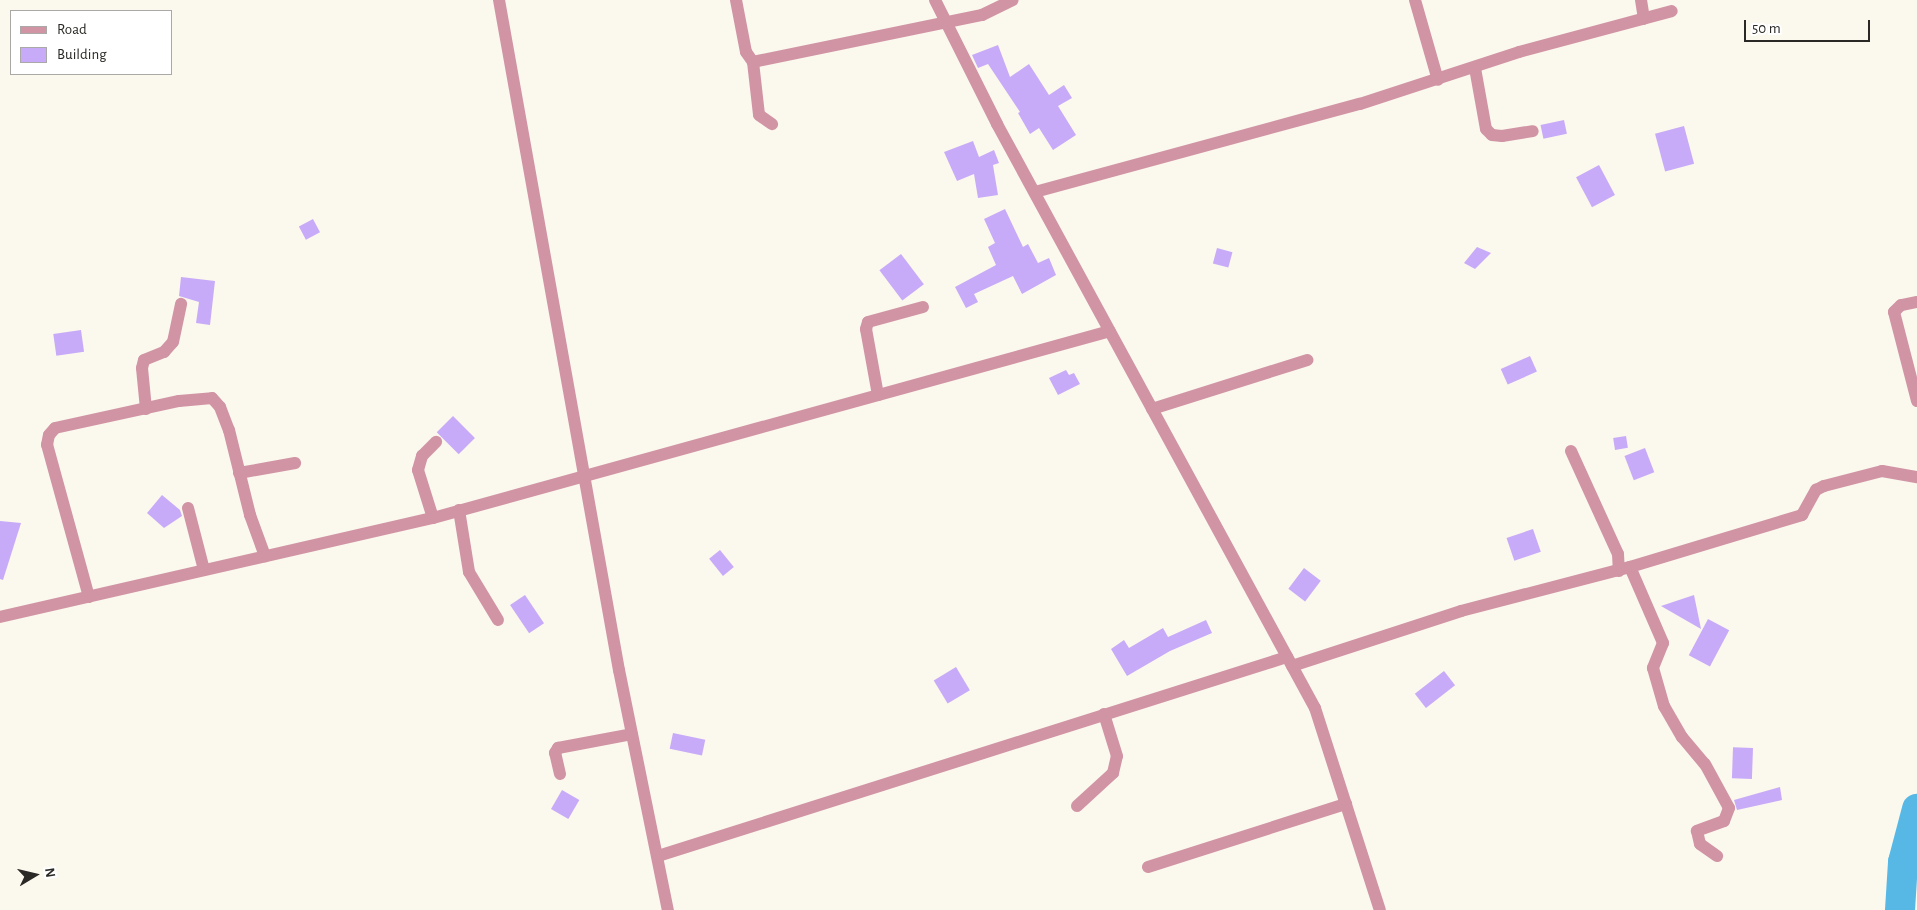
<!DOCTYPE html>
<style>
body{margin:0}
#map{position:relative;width:1917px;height:910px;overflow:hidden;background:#fbf8ed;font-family:"Alegreya Sans",sans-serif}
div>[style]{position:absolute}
.river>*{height:30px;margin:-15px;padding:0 15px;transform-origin:15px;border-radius:15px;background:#57b8e5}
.building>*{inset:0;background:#c8abf8;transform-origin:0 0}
.minor>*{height:12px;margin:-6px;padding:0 6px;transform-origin:6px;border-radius:6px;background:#d194a5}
span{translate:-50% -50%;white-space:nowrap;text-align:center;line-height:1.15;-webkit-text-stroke:5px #fff;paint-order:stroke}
.legend{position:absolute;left:10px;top:10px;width:162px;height:65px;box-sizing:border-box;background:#fff;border:1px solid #aaa9a8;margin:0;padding:6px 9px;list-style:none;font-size:15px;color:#2a2925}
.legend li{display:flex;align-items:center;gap:10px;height:25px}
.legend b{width:25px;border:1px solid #aaa9a8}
.north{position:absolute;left:10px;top:850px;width:50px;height:50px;-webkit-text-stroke:4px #fff;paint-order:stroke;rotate:81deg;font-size:14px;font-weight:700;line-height:20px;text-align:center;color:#2a2925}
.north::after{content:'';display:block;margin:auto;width:18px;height:22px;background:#2a2925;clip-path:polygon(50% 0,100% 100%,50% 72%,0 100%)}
.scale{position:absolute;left:1744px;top:20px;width:126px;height:22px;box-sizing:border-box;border:2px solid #2a2925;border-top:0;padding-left:6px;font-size:15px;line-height:18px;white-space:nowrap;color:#2a2925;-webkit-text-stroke:4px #fff;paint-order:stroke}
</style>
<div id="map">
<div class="river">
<i style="left:1900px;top:910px;width:48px;rotate:-86.4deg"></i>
<i style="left:1903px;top:862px;width:55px;rotate:-75.2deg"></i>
</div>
<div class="building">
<i style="clip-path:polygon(998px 45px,1010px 77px,1029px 64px,1049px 95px,1064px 85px,1072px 98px,1058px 106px,1076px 135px,1053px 150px,1039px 128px,1030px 134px,1018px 113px,1020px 112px,988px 64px,978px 68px,972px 55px)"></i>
<i style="left:1564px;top:120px;width:14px;height:24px;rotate:78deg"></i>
<i style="left:1684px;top:126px;width:39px;height:30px;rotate:75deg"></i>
<i style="clip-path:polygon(973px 141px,979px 157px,994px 150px,999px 163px,993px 165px,998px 195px,978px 198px,974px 174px,957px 181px,944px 152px)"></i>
<i style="left:1599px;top:165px;width:34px;height:26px;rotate:62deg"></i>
<i style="clip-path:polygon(1005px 209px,1023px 247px,1028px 244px,1038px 263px,1049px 258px,1056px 275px,1022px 294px,1013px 276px,974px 294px,978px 302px,966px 308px,955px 287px,996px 265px,988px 247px,995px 243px,984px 219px)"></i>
<i style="left:313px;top:219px;width:15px;height:16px;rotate:62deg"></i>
<i style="clip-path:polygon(1477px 247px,1491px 253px,1475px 269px,1464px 263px)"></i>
<i style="left:1217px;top:248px;width:16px;height:16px;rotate:15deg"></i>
<i style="left:901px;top:254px;width:38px;height:27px;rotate:53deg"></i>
<i style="clip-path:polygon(181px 277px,215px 281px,210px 325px,196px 323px,199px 302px,179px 296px)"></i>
<i style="left:81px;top:330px;width:22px;height:28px;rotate:82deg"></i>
<i style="left:1530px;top:356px;width:17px;height:32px;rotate:66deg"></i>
<i style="clip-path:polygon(1066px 370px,1069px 375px,1074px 373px,1080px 384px,1058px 395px,1049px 378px)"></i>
<i style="left:453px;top:416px;width:31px;height:23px;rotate:45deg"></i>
<i style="left:1626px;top:436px;width:12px;height:13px;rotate:81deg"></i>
<i style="left:1645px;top:448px;width:26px;height:22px;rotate:69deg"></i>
<i style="clip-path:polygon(162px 495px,180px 510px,182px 516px,164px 528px,147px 513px)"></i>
<i style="clip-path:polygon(0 521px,21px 523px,3px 580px,0 579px)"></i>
<i style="left:1533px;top:529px;width:24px;height:28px;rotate:71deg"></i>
<i style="left:720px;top:550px;width:22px;height:14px;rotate:51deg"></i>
<i style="left:1304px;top:568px;width:21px;height:26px;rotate:37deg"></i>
<i style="left:525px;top:595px;width:34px;height:18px;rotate:56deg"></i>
<i style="clip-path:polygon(1694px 595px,1701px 629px,1661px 606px)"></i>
<i style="left:1708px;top:619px;width:24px;height:41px;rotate:28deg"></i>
<i style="clip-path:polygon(1206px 620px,1212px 633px,1170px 651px,1127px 676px,1111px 649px,1124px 640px,1129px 648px,1163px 628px,1168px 637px)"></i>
<i style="left:956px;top:667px;width:27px;height:26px;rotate:59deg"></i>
<i style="left:1444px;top:671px;width:18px;height:37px;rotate:52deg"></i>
<i style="left:673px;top:733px;width:33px;height:16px;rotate:12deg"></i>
<i style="left:1753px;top:748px;width:31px;height:20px;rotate:92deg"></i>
<i style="clip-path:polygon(1780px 787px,1782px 800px,1737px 810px,1734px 800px)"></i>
<i style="left:562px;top:790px;width:20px;height:22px;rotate:30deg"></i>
</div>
<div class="minor">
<i style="left:499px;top:0;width:681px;rotate:79.85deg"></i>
<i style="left:619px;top:670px;width:245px;rotate:78.5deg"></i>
<i style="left:736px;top:0;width:53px;rotate:79.1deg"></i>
<i style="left:746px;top:52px;width:12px;rotate:55deg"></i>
<i style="left:753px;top:62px;width:234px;rotate:-11.6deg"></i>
<i style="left:982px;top:15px;width:34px;rotate:-26deg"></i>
<i style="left:935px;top:0;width:139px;rotate:63.4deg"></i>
<i style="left:997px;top:124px;width:665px;rotate:61.43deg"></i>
<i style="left:1315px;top:708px;width:212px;rotate:72.2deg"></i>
<i style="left:1415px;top:0;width:83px;rotate:74deg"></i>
<i style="left:1641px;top:0;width:19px;rotate:81deg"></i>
<i style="left:753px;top:62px;width:53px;rotate:83.5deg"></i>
<i style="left:759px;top:115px;width:16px;rotate:35deg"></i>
<i style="left:1475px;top:68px;width:62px;rotate:79.8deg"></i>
<i style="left:1486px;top:129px;width:8px;rotate:45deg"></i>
<i style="left:1492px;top:135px;width:10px;rotate:6deg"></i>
<i style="left:1502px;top:136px;width:31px;rotate:-9deg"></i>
<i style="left:1035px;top:192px;width:337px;rotate:-15.2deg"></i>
<i style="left:1360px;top:104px;width:167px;rotate:-18.1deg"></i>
<i style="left:1519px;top:52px;width:158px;rotate:-15deg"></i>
<i style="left:1917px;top:302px;width:16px;rotate:169deg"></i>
<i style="left:1901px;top:305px;width:10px;rotate:135deg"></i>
<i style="left:1894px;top:312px;width:92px;rotate:75.5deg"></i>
<i style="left:878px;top:395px;width:67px;rotate:-100.3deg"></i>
<i style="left:866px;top:329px;width:7px;rotate:-74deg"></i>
<i style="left:868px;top:322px;width:57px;rotate:-15.3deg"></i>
<i style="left:146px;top:409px;width:41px;rotate:-95.6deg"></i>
<i style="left:142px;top:368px;width:8px;rotate:-76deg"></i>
<i style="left:144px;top:360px;width:22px;rotate:-22deg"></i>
<i style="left:164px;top:352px;width:13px;rotate:-48deg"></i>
<i style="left:173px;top:342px;width:39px;rotate:-78deg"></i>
<i style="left:1152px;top:409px;width:163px;rotate:-17.5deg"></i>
<i style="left:1571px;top:451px;width:113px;rotate:65.5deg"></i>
<i style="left:1618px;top:554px;width:17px;rotate:87deg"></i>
<i style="left:239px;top:473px;width:57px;rotate:-10.1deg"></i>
<i style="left:188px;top:508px;width:64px;rotate:75.5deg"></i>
<i style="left:459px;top:510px;width:63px;rotate:80.8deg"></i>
<i style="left:469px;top:572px;width:56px;rotate:58.9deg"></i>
<i style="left:433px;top:518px;width:50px;rotate:-107.4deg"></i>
<i style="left:418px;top:470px;width:15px;rotate:-74deg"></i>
<i style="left:422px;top:456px;width:20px;rotate:-45deg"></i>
<i style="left:1630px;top:567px;width:83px;rotate:66.5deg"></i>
<i style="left:1663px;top:643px;width:27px;rotate:112deg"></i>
<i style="left:1653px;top:668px;width:40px;rotate:74deg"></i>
<i style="left:1664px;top:706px;width:36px;rotate:60deg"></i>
<i style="left:1682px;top:737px;width:35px;rotate:50deg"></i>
<i style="left:1705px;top:764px;width:50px;rotate:61.4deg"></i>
<i style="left:1729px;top:808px;width:14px;rotate:111deg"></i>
<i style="left:1724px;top:821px;width:29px;rotate:160deg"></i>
<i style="left:1697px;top:831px;width:13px;rotate:77deg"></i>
<i style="left:1700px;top:844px;width:21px;rotate:35deg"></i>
<i style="left:89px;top:597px;width:158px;rotate:-105.4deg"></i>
<i style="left:47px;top:445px;width:10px;rotate:-79deg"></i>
<i style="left:49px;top:435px;width:9px;rotate:-49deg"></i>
<i style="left:55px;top:428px;width:127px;rotate:-12.3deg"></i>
<i style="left:179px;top:401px;width:33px;rotate:-5deg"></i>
<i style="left:212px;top:398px;width:12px;rotate:48deg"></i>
<i style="left:220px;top:407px;width:25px;rotate:69deg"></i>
<i style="left:229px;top:430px;width:88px;rotate:76.1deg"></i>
<i style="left:250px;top:515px;width:44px;rotate:69.9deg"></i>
<i style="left:0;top:617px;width:444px;rotate:-12.9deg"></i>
<i style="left:433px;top:518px;width:702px;rotate:-15.44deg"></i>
<i style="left:1292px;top:666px;width:178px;rotate:-18deg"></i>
<i style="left:1461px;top:611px;width:175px;rotate:-14.6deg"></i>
<i style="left:1630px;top:567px;width:180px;rotate:-16.8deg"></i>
<i style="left:1802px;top:515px;width:29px;rotate:-61deg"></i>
<i style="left:1816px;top:490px;width:9px;rotate:-27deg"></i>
<i style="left:1824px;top:486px;width:60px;rotate:-14.5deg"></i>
<i style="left:1882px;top:471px;width:36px;rotate:10deg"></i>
<i style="left:560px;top:774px;width:22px;rotate:-103deg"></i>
<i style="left:555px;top:753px;width:6px;rotate:-59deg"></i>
<i style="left:558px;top:748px;width:75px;rotate:-10.7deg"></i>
<i style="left:1077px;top:806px;width:49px;rotate:-42.5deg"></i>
<i style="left:1113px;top:773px;width:17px;rotate:-77deg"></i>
<i style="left:1117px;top:756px;width:44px;rotate:-107.2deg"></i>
<i style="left:658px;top:856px;width:660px;rotate:-17.56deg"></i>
<i style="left:1148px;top:867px;width:208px;rotate:-17.7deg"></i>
</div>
<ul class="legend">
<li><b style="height:6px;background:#d194a5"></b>Road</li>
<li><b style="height:14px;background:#c8abf8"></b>Building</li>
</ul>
<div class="north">N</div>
<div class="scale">50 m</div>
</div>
